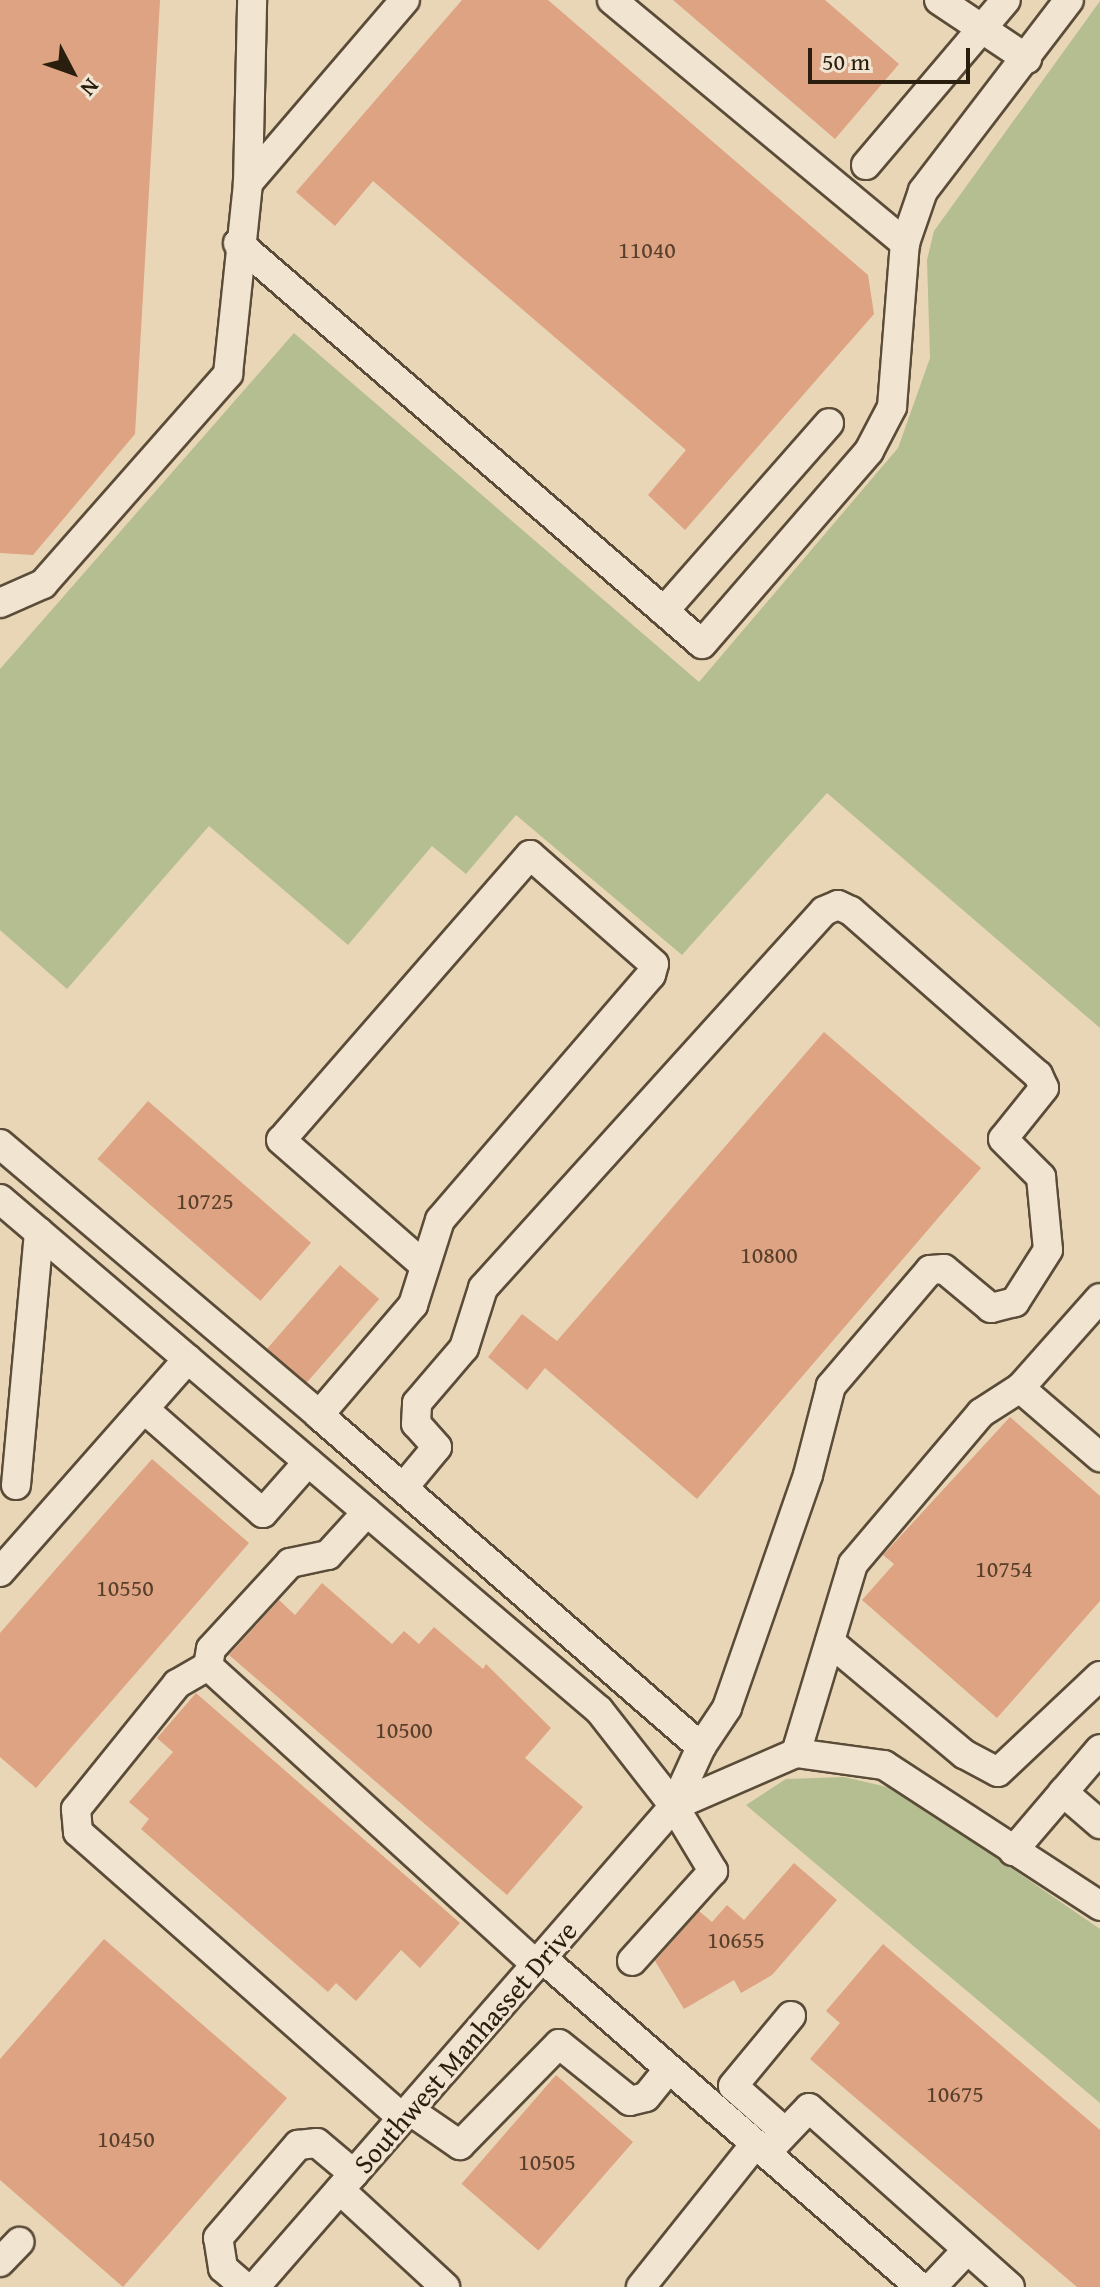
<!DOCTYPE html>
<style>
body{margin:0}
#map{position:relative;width:1100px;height:2287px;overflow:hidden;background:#e9d6b6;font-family:"Gentium Book Plus",serif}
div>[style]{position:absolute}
.green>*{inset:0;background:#b4be90}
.building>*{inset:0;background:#dda383;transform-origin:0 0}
.roads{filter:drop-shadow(2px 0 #5a4c38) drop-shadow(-2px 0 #5a4c38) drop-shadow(0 2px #5a4c38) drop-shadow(0 -2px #5a4c38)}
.minor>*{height:28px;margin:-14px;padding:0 14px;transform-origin:14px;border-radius:14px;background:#f1e4d0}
span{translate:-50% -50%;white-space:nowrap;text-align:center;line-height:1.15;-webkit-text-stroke:7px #f1e4d0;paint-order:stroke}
.number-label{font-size:24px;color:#573f2b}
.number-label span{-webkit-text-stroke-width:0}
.street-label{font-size:28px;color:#2a1e0e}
.north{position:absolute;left:32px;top:32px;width:80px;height:80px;-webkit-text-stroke:6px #f1e4d0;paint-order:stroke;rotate:131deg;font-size:22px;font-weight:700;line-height:32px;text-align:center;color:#2a1e0e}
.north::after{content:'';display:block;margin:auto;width:28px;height:36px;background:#2a1e0e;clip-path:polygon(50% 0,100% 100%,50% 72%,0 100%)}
.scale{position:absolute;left:808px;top:48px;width:162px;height:36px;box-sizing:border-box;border:4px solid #2a1e0e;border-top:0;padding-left:10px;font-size:24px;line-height:28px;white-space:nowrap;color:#2a1e0e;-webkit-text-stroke:6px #f1e4d0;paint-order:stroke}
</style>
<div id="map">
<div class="green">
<i style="clip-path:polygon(1100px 1px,1100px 1028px,827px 793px,682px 955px,516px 815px,466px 874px,432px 846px,348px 945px,209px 826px,67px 989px,0 930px,0 669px,294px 333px,699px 682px,898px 448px,930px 358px,927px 260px,934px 231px)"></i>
<i style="clip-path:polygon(844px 1777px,896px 1789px,1100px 1929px,1100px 2103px,746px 1805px,786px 1779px)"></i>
</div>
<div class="building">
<i style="clip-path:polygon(0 0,160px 0,135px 434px,33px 555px,0 553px)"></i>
<i style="clip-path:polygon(462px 0,548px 0,868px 275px,874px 314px,685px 530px,648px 495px,686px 450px,373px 181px,335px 226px,296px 192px)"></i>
<i style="clip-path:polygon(673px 0,825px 0,899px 64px,835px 139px)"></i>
<i style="clip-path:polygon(824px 1032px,981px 1168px,697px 1499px,545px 1368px,527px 1390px,488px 1357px,522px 1314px,557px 1341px)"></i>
<i style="left:148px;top:1101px;width:216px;height:77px;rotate:41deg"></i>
<i style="left:340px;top:1265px;width:52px;height:111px;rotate:41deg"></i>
<i style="clip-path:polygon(1010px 1417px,1100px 1496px,1100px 1601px,997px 1718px,862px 1600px,894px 1564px,883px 1555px)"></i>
<i style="clip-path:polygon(152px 1459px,249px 1543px,36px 1788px,0 1757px,0 1633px)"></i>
<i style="clip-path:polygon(322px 1583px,392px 1644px,404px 1631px,419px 1644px,434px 1627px,483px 1669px,486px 1664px,551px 1728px,525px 1758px,583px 1807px,507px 1895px,229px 1655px,279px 1600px,295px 1615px)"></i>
<i style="clip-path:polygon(196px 1693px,460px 1923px,420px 1968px,401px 1950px,356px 2001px,336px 1983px,328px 1992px,141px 1829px,149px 1819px,129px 1802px,173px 1752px,157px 1738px)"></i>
<i style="clip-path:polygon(794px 1863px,837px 1900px,772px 1975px,741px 1993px,734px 1980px,684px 2009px,655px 1961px,699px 1911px,712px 1922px,727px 1905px,744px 1920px)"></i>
<i style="clip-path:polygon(104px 1939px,287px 2098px,123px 2287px,0 2180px,0 2059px)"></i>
<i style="clip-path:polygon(883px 1944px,1100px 2130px,1100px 2287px,1077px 2287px,810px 2059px,840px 2023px,826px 2011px)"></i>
<i style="left:556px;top:2075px;width:102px;height:144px;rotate:41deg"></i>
</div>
<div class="roads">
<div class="minor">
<i style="left:612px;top:0;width:381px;rotate:39.7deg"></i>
<i style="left:939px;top:0;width:106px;rotate:33.8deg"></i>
<i style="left:866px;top:165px;width:216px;rotate:-49.7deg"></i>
<i style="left:248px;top:183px;width:183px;rotate:-88.7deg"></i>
<i style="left:238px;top:243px;width:613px;rotate:40.83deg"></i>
<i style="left:702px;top:644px;width:255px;rotate:-49.1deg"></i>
<i style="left:869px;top:451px;width:50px;rotate:-62.4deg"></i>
<i style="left:892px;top:407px;width:165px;rotate:-85.5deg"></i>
<i style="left:905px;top:243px;width:55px;rotate:-70.9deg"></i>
<i style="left:923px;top:191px;width:240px;rotate:-52.6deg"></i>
<i style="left:0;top:603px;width:47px;rotate:-23.8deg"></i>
<i style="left:43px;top:584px;width:280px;rotate:-48.6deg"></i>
<i style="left:228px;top:374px;width:192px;rotate:-84deg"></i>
<i style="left:248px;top:183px;width:241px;rotate:-49.4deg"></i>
<i style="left:664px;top:611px;width:250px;rotate:-48.7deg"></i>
<i style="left:0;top:1144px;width:419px;rotate:40.3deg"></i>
<i style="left:0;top:1199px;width:787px;rotate:40.47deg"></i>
<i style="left:599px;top:1710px;width:122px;rotate:52deg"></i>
<i style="left:674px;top:1806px;width:76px;rotate:59deg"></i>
<i style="left:713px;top:1871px;width:121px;rotate:132deg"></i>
<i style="left:1020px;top:1388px;width:106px;rotate:40.8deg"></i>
<i style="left:144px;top:1409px;width:158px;rotate:41.2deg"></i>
<i style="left:263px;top:1513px;width:68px;rotate:-48.6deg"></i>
<i style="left:16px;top:1485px;width:254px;rotate:-84.8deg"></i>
<i style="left:403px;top:1488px;width:53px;rotate:-50.3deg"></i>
<i style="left:437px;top:1447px;width:31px;rotate:-132deg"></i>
<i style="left:416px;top:1424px;width:21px;rotate:-87deg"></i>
<i style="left:417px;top:1403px;width:72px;rotate:-49.5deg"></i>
<i style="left:464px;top:1348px;width:63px;rotate:-72.4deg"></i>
<i style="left:483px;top:1288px;width:508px;rotate:-47.87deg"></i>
<i style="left:824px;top:911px;width:15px;rotate:-23deg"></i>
<i style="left:838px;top:905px;width:14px;rotate:25deg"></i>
<i style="left:851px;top:911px;width:249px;rotate:41.3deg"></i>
<i style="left:1038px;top:1075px;width:14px;rotate:65deg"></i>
<i style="left:1044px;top:1088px;width:65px;rotate:128.8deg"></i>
<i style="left:1003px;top:1139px;width:54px;rotate:45deg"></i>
<i style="left:1041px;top:1177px;width:73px;rotate:84.5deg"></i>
<i style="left:1048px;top:1250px;width:62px;rotate:122.4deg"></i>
<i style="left:1015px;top:1302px;width:25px;rotate:166deg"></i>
<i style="left:991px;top:1308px;width:61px;rotate:-140.3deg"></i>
<i style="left:944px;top:1269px;width:14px;rotate:176deg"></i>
<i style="left:930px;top:1270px;width:153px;rotate:130.5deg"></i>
<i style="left:831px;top:1386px;width:92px;rotate:104.5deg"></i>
<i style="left:808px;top:1475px;width:247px;rotate:109.2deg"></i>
<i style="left:727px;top:1708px;width:47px;rotate:123.7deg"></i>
<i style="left:0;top:1572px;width:284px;rotate:-48.6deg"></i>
<i style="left:830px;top:1642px;width:175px;rotate:39.9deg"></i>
<i style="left:964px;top:1754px;width:38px;rotate:28deg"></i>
<i style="left:998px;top:1772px;width:140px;rotate:-43.3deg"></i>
<i style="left:208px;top:1666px;width:36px;rotate:150deg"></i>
<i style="left:177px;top:1684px;width:161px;rotate:128.9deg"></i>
<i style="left:76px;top:1809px;width:23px;rotate:85deg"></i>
<i style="left:78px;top:1832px;width:432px;rotate:41.4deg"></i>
<i style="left:208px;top:1666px;width:443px;rotate:42.3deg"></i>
<i style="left:208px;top:1666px;width:17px;rotate:-80deg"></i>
<i style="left:211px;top:1649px;width:117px;rotate:-47.4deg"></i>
<i style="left:290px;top:1563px;width:39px;rotate:-12deg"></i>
<i style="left:328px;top:1555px;width:58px;rotate:-47.8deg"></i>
<i style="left:796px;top:1753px;width:197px;rotate:-73.2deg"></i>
<i style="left:853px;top:1564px;width:198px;rotate:-49.7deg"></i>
<i style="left:981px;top:1413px;width:46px;rotate:-32.7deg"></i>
<i style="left:1020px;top:1388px;width:120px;rotate:-48.4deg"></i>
<i style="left:1063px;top:1792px;width:49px;rotate:40.9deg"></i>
<i style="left:674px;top:1806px;width:133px;rotate:-23.5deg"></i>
<i style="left:796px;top:1753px;width:89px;rotate:7.8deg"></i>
<i style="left:884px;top:1765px;width:258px;rotate:33.1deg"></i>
<i style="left:1013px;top:1851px;width:134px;rotate:-49.5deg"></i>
<i style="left:542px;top:1958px;width:501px;rotate:41.04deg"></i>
<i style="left:409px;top:2110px;width:62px;rotate:34.5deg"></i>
<i style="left:460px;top:2145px;width:141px;rotate:-45.6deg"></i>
<i style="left:559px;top:2044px;width:91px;rotate:38.8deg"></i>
<i style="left:630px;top:2101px;width:16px;rotate:-14deg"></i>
<i style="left:646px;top:2097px;width:36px;rotate:-51deg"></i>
<i style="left:785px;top:2132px;width:69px;rotate:-138.5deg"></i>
<i style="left:733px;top:2086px;width:91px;rotate:-50.4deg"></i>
<i style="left:766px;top:2153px;width:62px;rotate:-46.3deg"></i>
<i style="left:809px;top:2108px;width:269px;rotate:41.7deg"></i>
<i style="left:340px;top:2190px;width:143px;rotate:42.7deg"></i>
<i style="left:0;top:2262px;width:28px;rotate:-46deg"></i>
<i style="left:245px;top:2287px;width:29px;rotate:-139deg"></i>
<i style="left:223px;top:2268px;width:30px;rotate:-99deg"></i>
<i style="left:218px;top:2238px;width:123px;rotate:-49.3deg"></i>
<i style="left:298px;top:2145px;width:19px;rotate:-6deg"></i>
<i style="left:317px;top:2143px;width:48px;rotate:40deg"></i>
<i style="left:255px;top:2287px;width:638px;rotate:-48.94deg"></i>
<i style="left:674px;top:1806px;width:65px;rotate:-65.4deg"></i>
<i style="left:701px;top:1747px;width:506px;rotate:-139.01deg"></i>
<i style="left:319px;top:1415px;width:145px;rotate:-49.5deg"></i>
<i style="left:413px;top:1305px;width:89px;rotate:-72.4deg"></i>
<i style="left:440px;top:1220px;width:323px;rotate:-49.3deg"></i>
<i style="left:651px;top:975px;width:11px;rotate:-75deg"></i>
<i style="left:654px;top:964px;width:165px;rotate:-138.7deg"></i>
<i style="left:530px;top:855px;width:378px;rotate:131.1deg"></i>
<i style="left:281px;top:1140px;width:191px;rotate:41.2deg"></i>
<i style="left:641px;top:2287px;width:183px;rotate:-51.4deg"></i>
<i style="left:932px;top:2287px;width:51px;rotate:-46.6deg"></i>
</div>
</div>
<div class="number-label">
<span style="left:647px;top:250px">11040</span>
<span style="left:205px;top:1201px">10725</span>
<span style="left:769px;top:1255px">10800</span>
<span style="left:1004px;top:1569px">10754</span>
<span style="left:125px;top:1588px">10550</span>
<span style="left:404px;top:1730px">10500</span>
<span style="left:736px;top:1940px">10655</span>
<span style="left:955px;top:2094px">10675</span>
<span style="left:126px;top:2139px">10450</span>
<span style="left:547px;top:2162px">10505</span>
</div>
<div class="street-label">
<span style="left:465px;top:2047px;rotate:-49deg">Southwest Manhasset Drive</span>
</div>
<div class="north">N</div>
<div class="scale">50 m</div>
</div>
